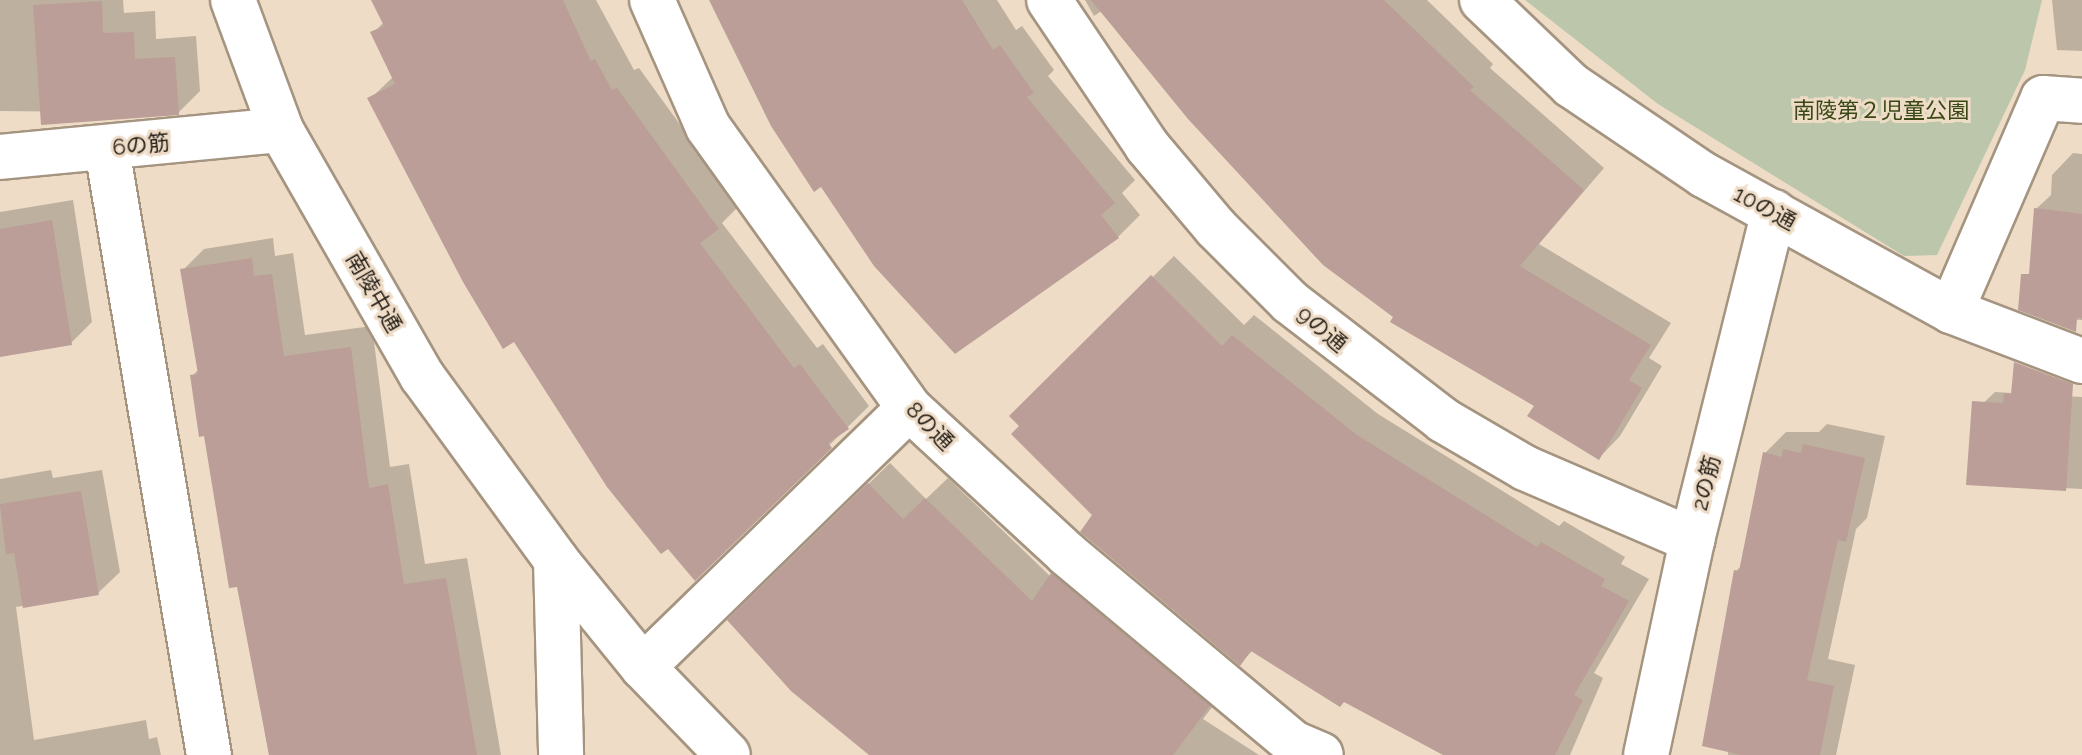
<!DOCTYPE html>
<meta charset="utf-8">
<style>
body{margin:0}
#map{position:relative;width:2082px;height:755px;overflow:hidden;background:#eedcc7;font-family:Raleway,"Noto Sans JP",sans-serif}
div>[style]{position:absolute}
.green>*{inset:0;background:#bbc6ab}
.shadow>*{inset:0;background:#0003}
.building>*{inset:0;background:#ba9e97}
.roads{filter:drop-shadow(2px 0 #a49480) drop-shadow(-2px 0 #a49480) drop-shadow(0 2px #a49480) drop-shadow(0 -2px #a49480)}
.minor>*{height:44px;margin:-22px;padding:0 22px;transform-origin:22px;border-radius:22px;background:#fff}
span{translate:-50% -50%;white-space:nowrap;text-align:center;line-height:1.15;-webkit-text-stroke:6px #eedcc7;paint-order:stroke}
.park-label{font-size:22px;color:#394815}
.street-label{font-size:22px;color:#251f17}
</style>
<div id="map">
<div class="green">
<i style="clip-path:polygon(1525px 0,2042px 0,2025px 70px,1937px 255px,1904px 256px,1658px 104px)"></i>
</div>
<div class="shadow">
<i style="clip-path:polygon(0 0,123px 0,124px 13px,155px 11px,156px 39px,196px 36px,200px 91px,178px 113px,0 111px)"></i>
<i style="clip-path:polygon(373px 0,596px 0,634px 70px,639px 68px,739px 206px,722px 223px,817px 348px,823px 344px,869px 406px,695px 578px,370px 99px,394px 76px,373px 33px,384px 22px)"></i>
<i style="clip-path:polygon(711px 0,997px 0,1016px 30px,1022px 26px,1054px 70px,1048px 76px,1135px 180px,1122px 193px,1140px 215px,1118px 237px,956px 351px)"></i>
<i style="clip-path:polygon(1085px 0,1427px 0,1493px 64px,1490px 68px,1604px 168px,1539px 244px,1671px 323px,1649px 358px,1662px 366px,1620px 436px,1599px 458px,1536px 405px,1396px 316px,1324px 263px,1131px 49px,1103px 10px,1094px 16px)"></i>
<i style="clip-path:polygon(2052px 0,2082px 0,2082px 51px,2057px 50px)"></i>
<i style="clip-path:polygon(2073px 153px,2082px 154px,2082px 320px,2046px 318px,2036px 209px,2051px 195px,2052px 175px)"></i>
<i style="clip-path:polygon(73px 200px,92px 322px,71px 343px,0 355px,0 212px)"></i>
<i style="clip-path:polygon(273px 238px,275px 256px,293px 253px,305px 335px,372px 326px,390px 467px,409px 464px,425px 564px,467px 558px,501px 755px,269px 755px,239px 584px,192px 376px,199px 369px,183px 270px,204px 249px)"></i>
<i style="clip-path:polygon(1174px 256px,1244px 325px,1254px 315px,1378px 414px,1559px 526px,1564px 521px,1625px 557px,1621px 564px,1649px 579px,1594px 673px,1603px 678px,1570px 755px,1447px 755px,1253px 650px,1240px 663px,1094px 515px,1012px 416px)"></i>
<i style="clip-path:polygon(1995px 392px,2082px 397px,2082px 489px,1968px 483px,1973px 413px)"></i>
<i style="clip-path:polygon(1827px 424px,1885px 436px,1867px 518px,1856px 529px,1828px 659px,1855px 665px,1836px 755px,1728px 755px,1736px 571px,1743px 564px,1765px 453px,1786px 432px,1819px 432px)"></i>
<i style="clip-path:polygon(890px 463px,926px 499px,948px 478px,1051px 577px,1074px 553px,1230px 684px,1203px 719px,1259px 755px,873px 755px,755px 651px,729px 620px)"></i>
<i style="clip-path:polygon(51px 470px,53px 478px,102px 470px,120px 572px,98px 593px,16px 607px,34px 740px,146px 720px,149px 739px,157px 737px,161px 755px,0 755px,0 479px)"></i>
</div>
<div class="building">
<i style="clip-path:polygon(371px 0,563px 0,591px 61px,595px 59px,612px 90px,617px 88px,719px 229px,700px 243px,794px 368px,800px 364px,849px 429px,828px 443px,832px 448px,695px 581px,668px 549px,661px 554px,607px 487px,514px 342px,503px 349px,463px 282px,367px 98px,395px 84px,370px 32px,384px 26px)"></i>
<i style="clip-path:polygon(709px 0,962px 0,993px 50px,1000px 45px,1034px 93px,1027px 97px,1115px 203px,1101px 215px,1119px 238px,955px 354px,874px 266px,821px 187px,814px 192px,771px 126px)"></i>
<i style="clip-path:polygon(1091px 0,1384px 0,1474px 87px,1470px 90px,1584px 190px,1520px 266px,1651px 345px,1629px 380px,1642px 388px,1599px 460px,1527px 416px,1534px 406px,1390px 322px,1393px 317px,1323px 265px,1188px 119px)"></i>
<i style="clip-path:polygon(102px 1px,103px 33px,134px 32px,135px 59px,175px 57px,179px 115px,41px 125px,33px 5px)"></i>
<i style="clip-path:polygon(2034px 208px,2082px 214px,2082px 318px,2077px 318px,2076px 332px,2018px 310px,2021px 274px,2029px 274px)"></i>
<i style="clip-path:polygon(52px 220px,72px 345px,0 357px,0 229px)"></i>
<i style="clip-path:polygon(252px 258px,254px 276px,272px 274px,284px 356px,351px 347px,369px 488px,388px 484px,404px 584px,446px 578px,477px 755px,269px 755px,237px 587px,229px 588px,204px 436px,199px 437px,190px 375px,198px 374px,180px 269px)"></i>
<i style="clip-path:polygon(1151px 275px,1222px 346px,1232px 335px,1357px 435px,1537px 547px,1541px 542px,1605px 579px,1601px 586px,1629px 601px,1574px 695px,1583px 700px,1555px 755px,1443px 755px,1344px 702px,1340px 707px,1251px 651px,1240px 666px,1080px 532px,1092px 515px,1011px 434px,1019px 426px,1009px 416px)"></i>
<i style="clip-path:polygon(2014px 362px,2073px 384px,2066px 491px,1966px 485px,1972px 401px,2003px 403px,2004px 393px,2011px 394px)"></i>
<i style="clip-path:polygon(1803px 444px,1865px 458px,1846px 542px,1838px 540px,1807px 680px,1834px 686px,1820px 755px,1741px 755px,1702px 746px,1734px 570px,1739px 571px,1763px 452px,1782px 457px,1783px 449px,1801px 453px)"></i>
<i style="clip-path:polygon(868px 483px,903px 519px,925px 498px,1032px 601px,1051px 573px,1210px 706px,1173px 755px,869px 755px,791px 691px,727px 620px)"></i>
<i style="clip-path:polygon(81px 491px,99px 595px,23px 608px,14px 553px,6px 554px,0 504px)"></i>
</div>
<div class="roads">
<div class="minor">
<i style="left:233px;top:0;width:139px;rotate:69.7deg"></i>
<i style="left:281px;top:130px;width:284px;rotate:60.2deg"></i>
<i style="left:422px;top:376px;width:228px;rotate:53.9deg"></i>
<i style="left:556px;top:560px;width:138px;rotate:50.9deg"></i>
<i style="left:643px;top:667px;width:122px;rotate:46deg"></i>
<i style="left:652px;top:0;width:139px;rotate:66.2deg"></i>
<i style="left:708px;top:127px;width:345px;rotate:54.4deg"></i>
<i style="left:909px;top:408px;width:215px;rotate:42.7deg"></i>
<i style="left:1067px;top:554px;width:295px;rotate:39.9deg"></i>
<i style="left:1293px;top:743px;width:30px;rotate:23deg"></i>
<i style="left:1049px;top:0;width:176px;rotate:56.1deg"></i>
<i style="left:1147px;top:146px;width:107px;rotate:49.9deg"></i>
<i style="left:1216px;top:228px;width:105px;rotate:45deg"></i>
<i style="left:1290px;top:302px;width:193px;rotate:37.6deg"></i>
<i style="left:1443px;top:420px;width:95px;rotate:30.3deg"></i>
<i style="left:1525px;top:468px;width:182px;rotate:23.3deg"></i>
<i style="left:1482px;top:0;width:123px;rotate:43.7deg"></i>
<i style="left:1571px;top:85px;width:161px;rotate:34.1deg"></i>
<i style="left:1704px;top:175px;width:282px;rotate:28.8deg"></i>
<i style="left:1951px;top:311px;width:140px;rotate:20.9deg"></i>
<i style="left:107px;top:149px;width:615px;rotate:80.45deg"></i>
<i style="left:0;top:157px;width:282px;rotate:-5.5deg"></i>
<i style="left:1951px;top:311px;width:232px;rotate:-66.6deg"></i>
<i style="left:2043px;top:98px;width:39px;rotate:4deg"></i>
<i style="left:556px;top:560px;width:195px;rotate:88.5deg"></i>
<i style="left:643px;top:667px;width:371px;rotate:-44.2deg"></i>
<i style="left:1646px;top:755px;width:220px;rotate:-77.9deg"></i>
<i style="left:1692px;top:540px;width:338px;rotate:-76deg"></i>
</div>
</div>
<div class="park-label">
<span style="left:1881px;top:111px">南陵第２児童公園</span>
</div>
<div class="street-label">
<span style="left:141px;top:145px;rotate:-6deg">6の筋</span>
<span style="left:1765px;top:208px;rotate:28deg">10の通</span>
<span style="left:374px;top:292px;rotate:60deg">南陵中通</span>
<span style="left:1322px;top:329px;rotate:40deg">9の通</span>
<span style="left:930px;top:426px;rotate:45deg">8の通</span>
<span style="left:1706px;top:483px;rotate:-76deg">2の筋</span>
</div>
</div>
